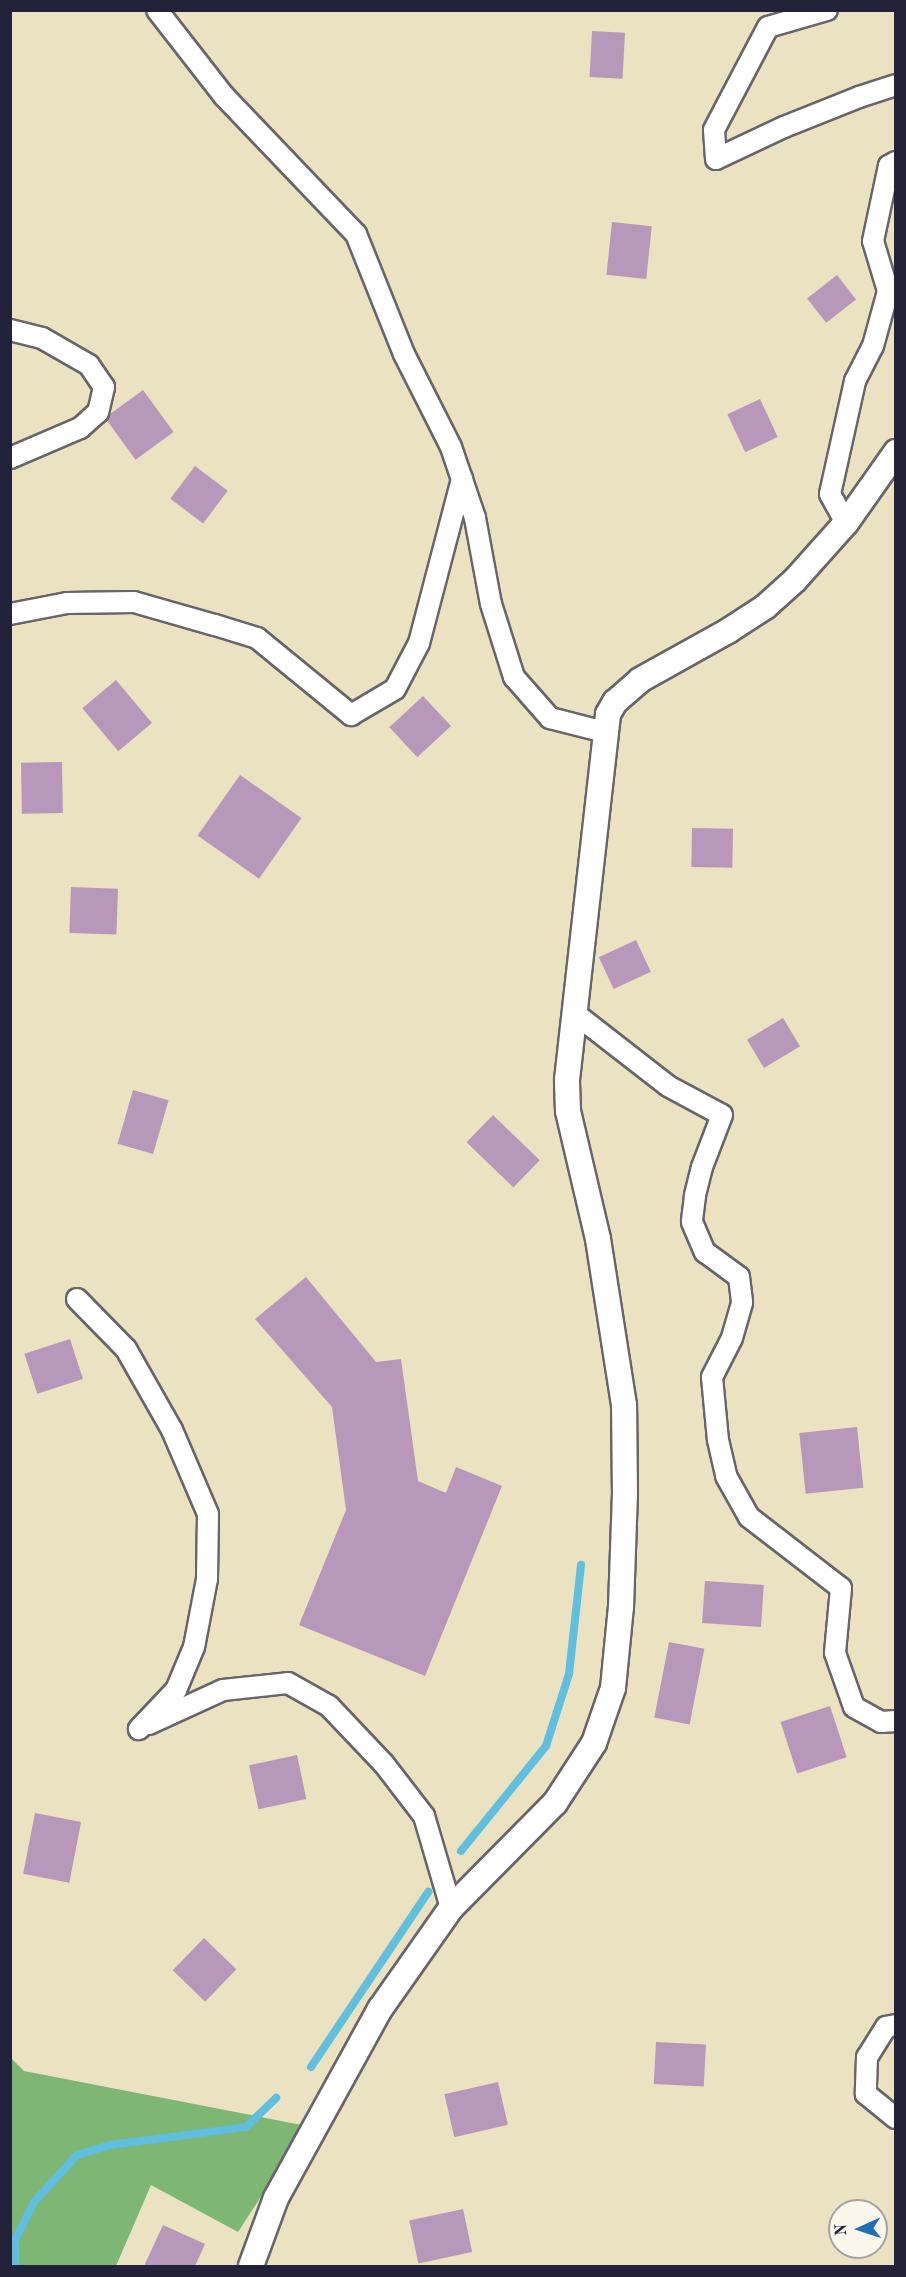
<!DOCTYPE html>
<style>
body{margin:0}
#map{position:relative;width:906px;height:2277px;overflow:hidden;background:#eae2c0;font-family:"Old Standard TT",serif}
div>[style]{position:absolute}
.forest>*{inset:0;background:#7eb674}
.stream>*{height:8px;margin:-4px;padding:0 4px;transform-origin:4px;border-radius:4px;background:#60bede}
.building>*{inset:0;background:#b898ba;transform-origin:0 0}
.roads{filter:drop-shadow(2px 0 #68656a) drop-shadow(-2px 0 #68656a) drop-shadow(0 2px #68656a) drop-shadow(0 -2px #68656a)}
.minor>*{height:20px;margin:-10px;padding:0 10px;transform-origin:10px;border-radius:10px;background:#fff}
.tertiary>*{height:24px;margin:-12px;padding:0 12px;transform-origin:12px;border-radius:12px;background:#fff}
span{translate:-50% -50%;white-space:nowrap;text-align:center;line-height:1.15;-webkit-text-stroke:4.5px #fbf7ec;paint-order:stroke}
.frame{position:absolute;inset:0;border:12px solid #22223b;pointer-events:none}
.north{position:absolute;left:828px;top:2199px;width:60px;height:60px;box-sizing:border-box;background:#fbf7ec;border:2px solid #a4a2a5;border-radius:50%;rotate:267deg;font-size:16px;font-weight:700;line-height:24px;text-align:center;color:#22223b}
.north::after{content:'';display:block;margin:auto;width:21px;height:27px;background:#1f6fb2;clip-path:polygon(50% 0,100% 100%,50% 72%,0 100%)}
</style>
<div id="map">
<div class="forest">
<i style="clip-path:polygon(10px 2057px,24px 2071px,307px 2126px,238px 2232px,151px 2185px,116px 2266px,11px 2266px)"></i>
</div>
<div class="stream">
<i style="left:461px;top:1851px;width:135px;rotate:-51deg"></i>
<i style="left:546px;top:1746px;width:76px;rotate:-72.3deg"></i>
<i style="left:569px;top:1674px;width:110px;rotate:-83.7deg"></i>
<i style="left:311px;top:2067px;width:211px;rotate:-56.2deg"></i>
<i style="left:15px;top:2266px;width:26px;rotate:-90deg"></i>
<i style="left:15px;top:2240px;width:42px;rotate:-63.4deg"></i>
<i style="left:34px;top:2202px;width:64px;rotate:-47.5deg"></i>
<i style="left:77px;top:2155px;width:34px;rotate:-17deg"></i>
<i style="left:110px;top:2145px;width:137px;rotate:-7.5deg"></i>
<i style="left:246px;top:2127px;width:42px;rotate:-44deg"></i>
</div>
<div class="building">
<i style="left:592px;top:31px;width:33px;height:46px;rotate:3deg"></i>
<i style="left:612px;top:222px;width:40px;height:53px;rotate:6deg"></i>
<i style="left:837px;top:275px;width:31px;height:38px;rotate:52deg"></i>
<i style="left:143px;top:390px;width:52px;height:47px;rotate:54deg"></i>
<i style="left:760px;top:399px;width:42px;height:36px;rotate:65deg"></i>
<i style="left:195px;top:466px;width:41px;height:41px;rotate:37deg"></i>
<i style="left:116px;top:680px;width:56px;height:44px;rotate:50deg"></i>
<i style="left:423px;top:696px;width:41px;height:46px;rotate:47deg"></i>
<i style="left:62px;top:762px;width:51px;height:41px;rotate:89deg"></i>
<i style="left:240px;top:775px;width:75px;height:74px;rotate:35deg"></i>
<i style="left:692px;top:828px;width:41px;height:39px;rotate:1deg"></i>
<i style="left:71px;top:887px;width:47px;height:46px;rotate:2deg"></i>
<i style="left:636px;top:940px;width:35px;height:41px;rotate:65deg"></i>
<i style="left:783px;top:1018px;width:33px;height:42px;rotate:59deg"></i>
<i style="left:133px;top:1090px;width:37px;height:56px;rotate:16deg"></i>
<i style="left:493px;top:1115px;width:65px;height:38px;rotate:44deg"></i>
<i style="clip-path:polygon(306px 1277px,376px 1362px,401px 1359px,418px 1481px,446px 1493px,456px 1467px,502px 1486px,425px 1676px,299px 1625px,346px 1510px,332px 1407px,255px 1319px)"></i>
<i style="left:70px;top:1339px;width:42px;height:48px;rotate:72deg"></i>
<i style="left:857px;top:1427px;width:61px;height:58px;rotate:84deg"></i>
<i style="left:705px;top:1581px;width:59px;height:42px;rotate:4deg"></i>
<i style="left:669px;top:1642px;width:36px;height:77px;rotate:11deg"></i>
<i style="left:830px;top:1706px;width:54px;height:52px;rotate:72deg"></i>
<i style="left:297px;top:1755px;width:45px;height:49px;rotate:78deg"></i>
<i style="left:35px;top:1813px;width:47px;height:62px;rotate:11deg"></i>
<i style="left:204px;top:1938px;width:45px;height:45px;rotate:44deg"></i>
<i style="left:656px;top:2042px;width:50px;height:42px;rotate:3deg"></i>
<i style="left:498px;top:2082px;width:44px;height:55px;rotate:77deg"></i>
<i style="left:463px;top:2209px;width:44px;height:55px;rotate:78deg"></i>
<i style="clip-path:polygon(163px 2225px,205px 2244px,195px 2266px,144px 2266px)"></i>
</div>
<div class="roads">
<div class="minor">
<i style="left:157px;top:10px;width:109px;rotate:52.1deg"></i>
<i style="left:224px;top:96px;width:191px;rotate:46.3deg"></i>
<i style="left:356px;top:234px;width:129px;rotate:68.2deg"></i>
<i style="left:404px;top:354px;width:104px;rotate:63.2deg"></i>
<i style="left:451px;top:447px;width:75px;rotate:71.3deg"></i>
<i style="left:475px;top:518px;width:87px;rotate:79.5deg"></i>
<i style="left:491px;top:604px;width:77px;rotate:72.5deg"></i>
<i style="left:514px;top:677px;width:55px;rotate:48.7deg"></i>
<i style="left:550px;top:718px;width:57px;rotate:14.3deg"></i>
<i style="left:827px;top:10px;width:61px;rotate:163.9deg"></i>
<i style="left:768px;top:27px;width:116px;rotate:117.7deg"></i>
<i style="left:714px;top:130px;width:29px;rotate:86deg"></i>
<i style="left:716px;top:159px;width:75px;rotate:-25.2deg"></i>
<i style="left:784px;top:127px;width:81px;rotate:-21.8deg"></i>
<i style="left:859px;top:97px;width:39px;rotate:-18deg"></i>
<i style="left:10px;top:330px;width:33px;rotate:14deg"></i>
<i style="left:42px;top:338px;width:54px;rotate:29.9deg"></i>
<i style="left:89px;top:365px;width:27px;rotate:56deg"></i>
<i style="left:104px;top:387px;width:26px;rotate:103deg"></i>
<i style="left:98px;top:412px;width:24px;rotate:138deg"></i>
<i style="left:80px;top:428px;width:76px;rotate:156.8deg"></i>
<i style="left:846px;top:523px;width:33px;rotate:-119deg"></i>
<i style="left:830px;top:494px;width:116px;rotate:-77.5deg"></i>
<i style="left:855px;top:381px;width:39px;rotate:-63deg"></i>
<i style="left:873px;top:346px;width:57px;rotate:-74.7deg"></i>
<i style="left:888px;top:291px;width:52px;rotate:-106.7deg"></i>
<i style="left:873px;top:241px;width:77px;rotate:-78deg"></i>
<i style="left:889px;top:166px;width:8px;rotate:-30deg"></i>
<i style="left:10px;top:614px;width:58px;rotate:-10.9deg"></i>
<i style="left:67px;top:603px;width:67px;rotate:-0.9deg"></i>
<i style="left:134px;top:602px;width:84px;rotate:15.9deg"></i>
<i style="left:215px;top:625px;width:44px;rotate:17.2deg"></i>
<i style="left:257px;top:638px;width:122px;rotate:39.3deg"></i>
<i style="left:351px;top:715px;width:51px;rotate:-30.6deg"></i>
<i style="left:395px;top:689px;width:52px;rotate:-62.4deg"></i>
<i style="left:419px;top:643px;width:170px;rotate:-75.3deg"></i>
<i style="left:573px;top:1012px;width:120px;rotate:37.9deg"></i>
<i style="left:668px;top:1086px;width:61px;rotate:28.2deg"></i>
<i style="left:722px;top:1115px;width:56px;rotate:111deg"></i>
<i style="left:702px;top:1167px;width:30px;rotate:104deg"></i>
<i style="left:695px;top:1196px;width:26px;rotate:97deg"></i>
<i style="left:692px;top:1222px;width:33px;rotate:67deg"></i>
<i style="left:705px;top:1252px;width:42px;rotate:36.3deg"></i>
<i style="left:739px;top:1277px;width:26px;rotate:83deg"></i>
<i style="left:742px;top:1303px;width:36px;rotate:106deg"></i>
<i style="left:732px;top:1338px;width:44px;rotate:117.1deg"></i>
<i style="left:712px;top:1377px;width:63px;rotate:84.6deg"></i>
<i style="left:718px;top:1440px;width:37px;rotate:77deg"></i>
<i style="left:726px;top:1476px;width:47px;rotate:60.7deg"></i>
<i style="left:749px;top:1517px;width:116px;rotate:37.7deg"></i>
<i style="left:841px;top:1588px;width:65px;rotate:95.3deg"></i>
<i style="left:835px;top:1653px;width:57px;rotate:70.6deg"></i>
<i style="left:854px;top:1707px;width:31px;rotate:29deg"></i>
<i style="left:881px;top:1722px;width:15px;rotate:-4deg"></i>
<i style="left:77px;top:1299px;width:70px;rotate:45.6deg"></i>
<i style="left:126px;top:1349px;width:93px;rotate:60.4deg"></i>
<i style="left:172px;top:1430px;width:91px;rotate:66.8deg"></i>
<i style="left:208px;top:1514px;width:65px;rotate:90.9deg"></i>
<i style="left:207px;top:1579px;width:69px;rotate:100.8deg"></i>
<i style="left:194px;top:1647px;width:47px;rotate:112.7deg"></i>
<i style="left:176px;top:1690px;width:54px;rotate:133.5deg"></i>
<i style="left:149px;top:1724px;width:81px;rotate:-24.7deg"></i>
<i style="left:223px;top:1690px;width:65px;rotate:-6.1deg"></i>
<i style="left:288px;top:1683px;width:47px;rotate:29.3deg"></i>
<i style="left:329px;top:1706px;width:80px;rotate:46.5deg"></i>
<i style="left:384px;top:1764px;width:66px;rotate:52.4deg"></i>
<i style="left:424px;top:1816px;width:96px;rotate:73.6deg"></i>
<i style="left:896px;top:2025px;width:10px;rotate:169deg"></i>
<i style="left:886px;top:2027px;width:36px;rotate:122deg"></i>
<i style="left:867px;top:2057px;width:37px;rotate:92deg"></i>
<i style="left:866px;top:2094px;width:38px;rotate:39deg"></i>
</div>
<div class="tertiary">
<i style="left:251px;top:2266px;width:72px;rotate:-69.8deg"></i>
<i style="left:276px;top:2198px;width:216px;rotate:-61.2deg"></i>
<i style="left:380px;top:2009px;width:123px;rotate:-54.9deg"></i>
<i style="left:451px;top:1908px;width:148px;rotate:-45.3deg"></i>
<i style="left:555px;top:1803px;width:72px;rotate:-57deg"></i>
<i style="left:594px;top:1743px;width:58px;rotate:-70.9deg"></i>
<i style="left:613px;top:1688px;width:81px;rotate:-84.4deg"></i>
<i style="left:621px;top:1607px;width:112px;rotate:-88deg"></i>
<i style="left:625px;top:1495px;width:90px;rotate:-90.6deg"></i>
<i style="left:624px;top:1405px;width:168px;rotate:-98.9deg"></i>
<i style="left:598px;top:1239px;width:131px;rotate:-103.2deg"></i>
<i style="left:568px;top:1111px;width:31px;rotate:-92deg"></i>
<i style="left:567px;top:1080px;width:368px;rotate:-83.6deg"></i>
<i style="left:608px;top:714px;width:14px;rotate:-60deg"></i>
<i style="left:615px;top:702px;width:33px;rotate:-41deg"></i>
<i style="left:640px;top:680px;width:101px;rotate:-29.1deg"></i>
<i style="left:728px;top:631px;width:44px;rotate:-33deg"></i>
<i style="left:765px;top:607px;width:40px;rotate:-42deg"></i>
<i style="left:795px;top:580px;width:76px;rotate:-48.2deg"></i>
<i style="left:846px;top:523px;width:87px;rotate:-54.8deg"></i>
</div>
</div>
<div class="frame"></div>
<div class="north">N</div>
</div>
